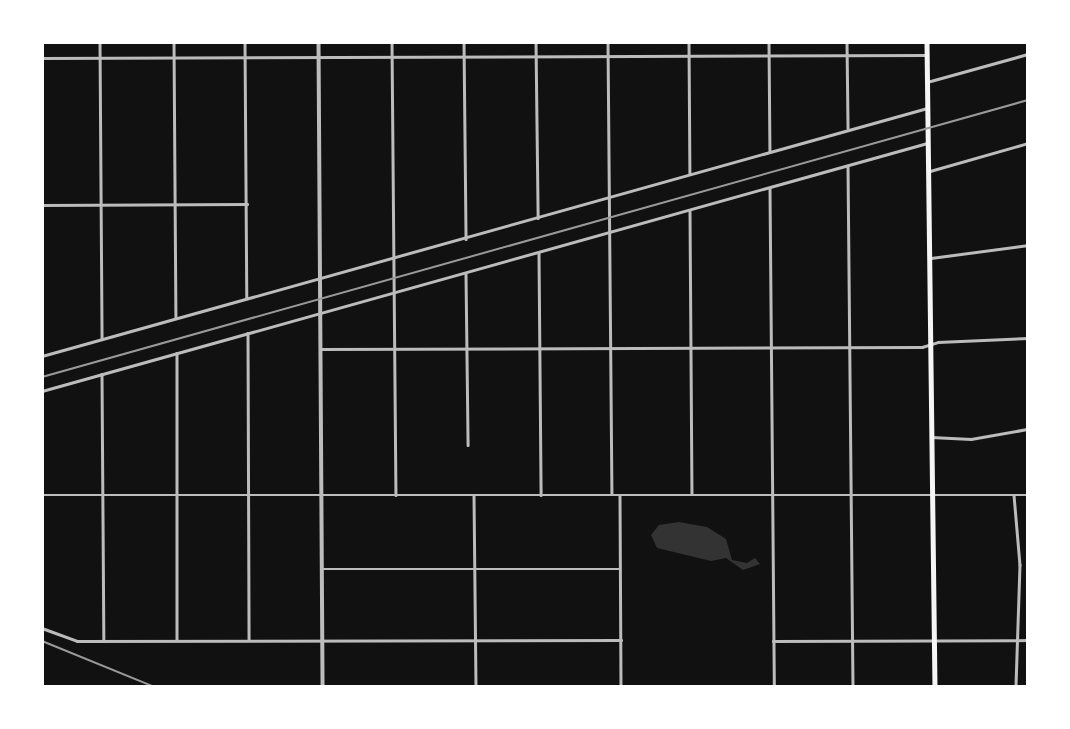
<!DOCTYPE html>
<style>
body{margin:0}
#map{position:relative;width:1070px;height:729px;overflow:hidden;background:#111;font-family:Quicksand,sans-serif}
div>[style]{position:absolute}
.water>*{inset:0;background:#333}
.minor>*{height:2.5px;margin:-1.25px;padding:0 1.25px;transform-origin:1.25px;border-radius:1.25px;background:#bcbcbc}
.tertiary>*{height:3.5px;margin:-1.75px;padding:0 1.75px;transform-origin:1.75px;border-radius:1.75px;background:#bcbcbc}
.primary>*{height:4.5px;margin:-2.25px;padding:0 2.25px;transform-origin:2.25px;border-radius:2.25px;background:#f5f5f5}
.rail>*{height:2px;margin:-1px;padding:0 1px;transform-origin:1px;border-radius:1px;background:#9a9a9a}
span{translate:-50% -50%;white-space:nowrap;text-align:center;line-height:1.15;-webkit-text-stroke:7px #fff;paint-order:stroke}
.frame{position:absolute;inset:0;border:44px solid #fff;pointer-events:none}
</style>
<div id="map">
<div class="water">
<i style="clip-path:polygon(679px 522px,707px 527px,726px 539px,732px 560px,747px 563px,755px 558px,760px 564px,743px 570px,726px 558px,711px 561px,657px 548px,651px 535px,659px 525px)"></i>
</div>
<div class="minor">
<i style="left:100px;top:42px;width:297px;rotate:89.6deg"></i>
<i style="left:174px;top:42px;width:276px;rotate:89.6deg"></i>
<i style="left:245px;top:42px;width:255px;rotate:89.6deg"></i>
<i style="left:392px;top:42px;width:453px;rotate:89.5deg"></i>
<i style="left:464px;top:42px;width:197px;rotate:89.4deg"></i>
<i style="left:536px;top:42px;width:176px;rotate:89.3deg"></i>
<i style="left:608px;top:42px;width:452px;rotate:89.5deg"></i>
<i style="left:689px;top:42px;width:132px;rotate:89.6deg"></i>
<i style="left:769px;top:42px;width:109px;rotate:89.5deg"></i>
<i style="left:847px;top:42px;width:86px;rotate:89.3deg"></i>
<i style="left:42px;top:58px;width:885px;rotate:-0.19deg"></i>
<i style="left:927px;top:82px;width:105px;rotate:-15.5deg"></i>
<i style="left:848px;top:166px;width:521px;rotate:89.45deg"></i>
<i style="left:930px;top:171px;width:102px;rotate:-15.9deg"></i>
<i style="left:770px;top:188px;width:499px;rotate:89.5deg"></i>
<i style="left:42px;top:205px;width:205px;rotate:-0.3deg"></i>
<i style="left:690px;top:211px;width:283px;rotate:89.6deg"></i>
<i style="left:539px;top:253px;width:242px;rotate:89.5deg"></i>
<i style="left:931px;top:258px;width:98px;rotate:-7.6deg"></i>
<i style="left:466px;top:274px;width:171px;rotate:89.3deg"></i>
<i style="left:248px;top:333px;width:307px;rotate:89.8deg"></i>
<i style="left:322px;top:349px;width:600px;rotate:-0.19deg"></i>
<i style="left:922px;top:347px;width:17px;rotate:-17deg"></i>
<i style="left:938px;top:342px;width:90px;rotate:-2.5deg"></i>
<i style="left:177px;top:353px;width:287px;rotate:90deg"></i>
<i style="left:42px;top:356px;width:919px;rotate:-15.65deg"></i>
<i style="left:102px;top:374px;width:267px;rotate:89.6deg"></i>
<i style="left:42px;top:391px;width:919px;rotate:-15.65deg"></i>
<i style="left:931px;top:437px;width:40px;rotate:2.9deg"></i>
<i style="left:971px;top:439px;width:58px;rotate:-10deg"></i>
<i style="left:42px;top:495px;width:986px"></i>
<i style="left:474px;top:495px;width:192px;rotate:89.4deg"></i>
<i style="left:620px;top:495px;width:192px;rotate:89.7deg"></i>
<i style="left:1014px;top:495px;width:70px;rotate:85.1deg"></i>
<i style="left:1020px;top:565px;width:122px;rotate:91.9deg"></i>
<i style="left:323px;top:569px;width:297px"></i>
<i style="left:42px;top:628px;width:37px;rotate:20deg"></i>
<i style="left:77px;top:641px;width:544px;rotate:-0.11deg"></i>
<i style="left:773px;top:641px;width:255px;rotate:-0.2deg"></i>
</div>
<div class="tertiary">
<i style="left:319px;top:42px;width:645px;rotate:89.64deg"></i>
</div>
<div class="primary">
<i style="left:927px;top:42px;width:645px;rotate:89.29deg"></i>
</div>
<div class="rail">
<i style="left:42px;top:377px;width:1024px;rotate:-15.69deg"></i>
<i style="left:42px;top:641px;width:122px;rotate:22.2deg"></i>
</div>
<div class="frame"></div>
</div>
